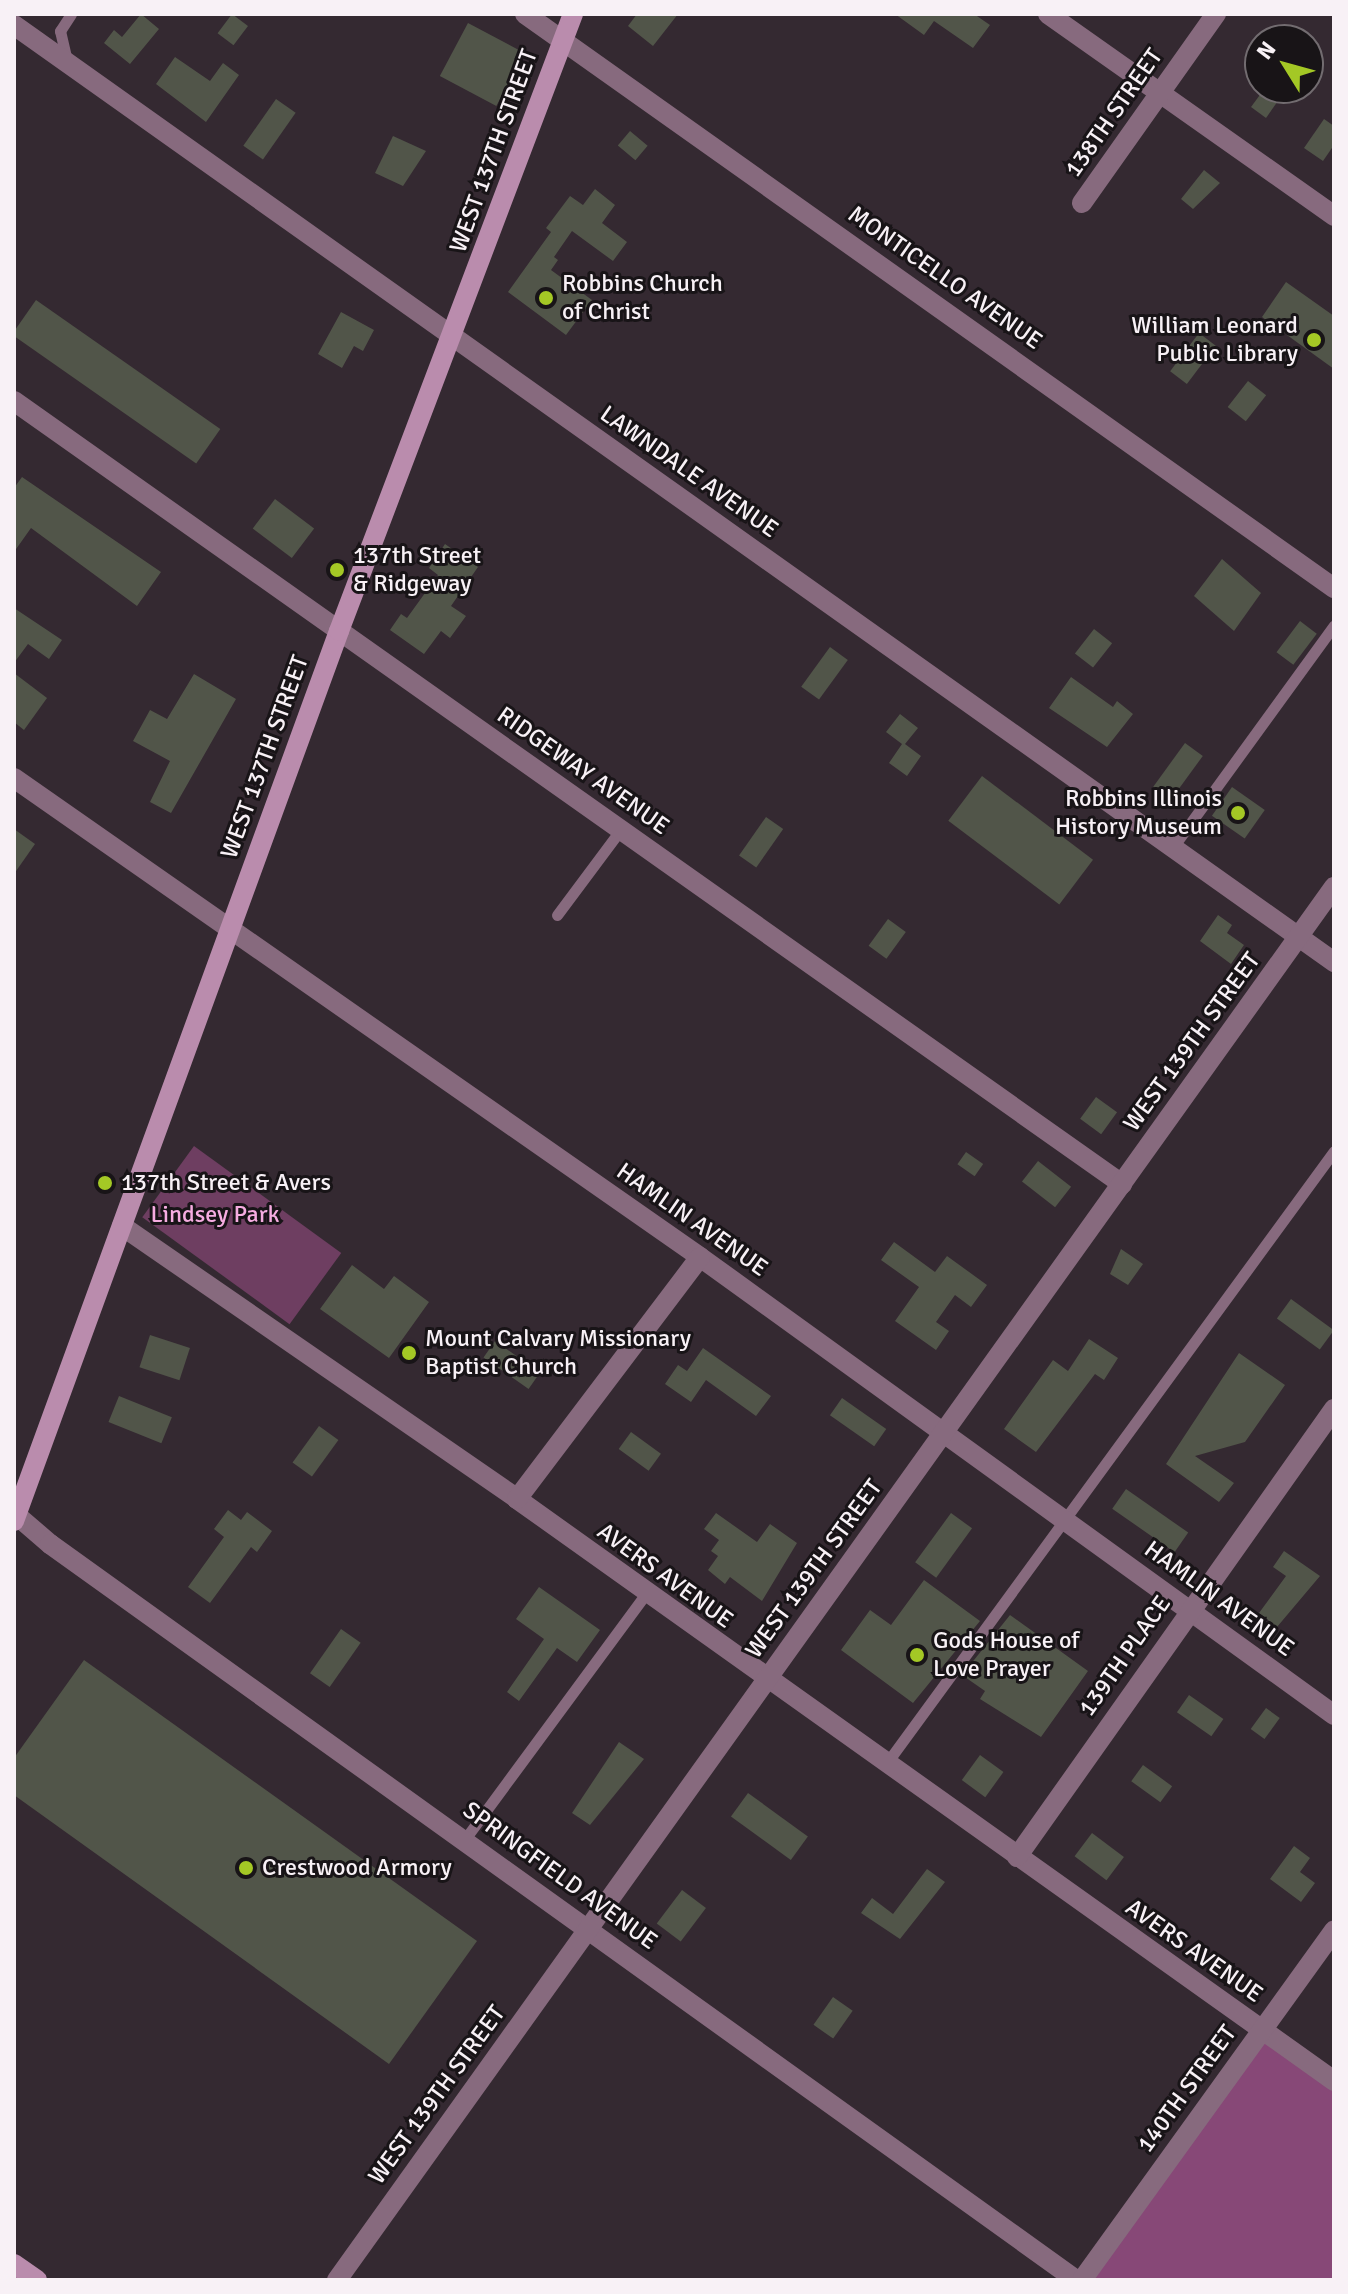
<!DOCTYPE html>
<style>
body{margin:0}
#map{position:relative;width:1348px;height:2294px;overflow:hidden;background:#342931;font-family:Signika,sans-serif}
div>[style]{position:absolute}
.green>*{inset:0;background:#6e3e61;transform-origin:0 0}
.forest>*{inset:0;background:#874877}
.building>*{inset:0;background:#515549;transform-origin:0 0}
.lane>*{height:11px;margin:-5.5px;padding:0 5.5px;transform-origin:5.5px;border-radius:5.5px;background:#876a7e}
.street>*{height:20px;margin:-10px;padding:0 10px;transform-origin:10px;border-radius:10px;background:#876a7e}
.secondary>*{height:20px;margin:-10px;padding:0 10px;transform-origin:10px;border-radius:10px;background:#ba8cad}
.dots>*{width:22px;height:22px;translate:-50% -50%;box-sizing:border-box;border:4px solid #181417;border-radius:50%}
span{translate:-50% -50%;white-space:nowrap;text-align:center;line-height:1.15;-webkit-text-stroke:6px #181417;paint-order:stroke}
.street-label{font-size:24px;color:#f8f1f6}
.poi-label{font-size:24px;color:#f8f1f6}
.left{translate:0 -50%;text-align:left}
.right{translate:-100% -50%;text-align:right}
.park-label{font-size:24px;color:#f6ace1}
.frame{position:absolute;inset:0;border:16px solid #f8f1f6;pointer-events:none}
.north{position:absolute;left:1244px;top:24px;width:80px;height:80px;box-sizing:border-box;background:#181417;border:2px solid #726c70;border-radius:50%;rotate:307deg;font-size:22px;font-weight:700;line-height:32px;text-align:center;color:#f8f1f6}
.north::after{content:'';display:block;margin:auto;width:28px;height:36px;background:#a4c825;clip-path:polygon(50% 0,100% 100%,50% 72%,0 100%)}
</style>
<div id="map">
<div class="green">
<i style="left:194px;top:1146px;width:182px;height:88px;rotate:36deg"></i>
</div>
<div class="forest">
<i style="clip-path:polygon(1261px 2030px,1334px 2081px,1334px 2280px,1082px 2280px)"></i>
</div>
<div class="building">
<i style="clip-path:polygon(141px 14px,159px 29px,130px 64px,104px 43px,114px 30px,122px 37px)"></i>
<i style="left:232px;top:14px;width:20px;height:24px;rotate:37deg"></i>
<i style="clip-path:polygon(637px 14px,678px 14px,653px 46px,628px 26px)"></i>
<i style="clip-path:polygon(895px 14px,974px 14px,990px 25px,973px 48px,934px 21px,924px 35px)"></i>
<i style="left:468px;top:23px;width:64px;height:60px;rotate:28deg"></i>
<i style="clip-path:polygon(175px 57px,210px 81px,223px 63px,239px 75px,206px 122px,156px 84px)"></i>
<i style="clip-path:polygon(1265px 88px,1287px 88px,1266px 118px,1251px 107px)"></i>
<i style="left:276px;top:99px;width:24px;height:57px;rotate:35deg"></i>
<i style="clip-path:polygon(1324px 119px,1334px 126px,1334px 145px,1323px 161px,1304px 148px)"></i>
<i style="left:630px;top:131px;width:23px;height:19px;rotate:40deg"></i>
<i style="clip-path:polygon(393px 136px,426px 151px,403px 186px,375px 173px)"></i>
<i style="clip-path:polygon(1204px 170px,1220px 183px,1193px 209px,1181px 199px)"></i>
<i style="clip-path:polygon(595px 189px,615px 205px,602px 223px,627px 242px,613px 261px,572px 231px,554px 257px,558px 260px,551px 270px,592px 300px,566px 335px,508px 292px,551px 232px,546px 228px,570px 196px,583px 205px)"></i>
<i style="clip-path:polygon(1286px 282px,1334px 316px,1334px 369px,1262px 317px)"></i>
<i style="left:36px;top:300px;width:225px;height:42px;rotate:35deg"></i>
<i style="clip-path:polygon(341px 312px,374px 330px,363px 351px,354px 346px,342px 368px,318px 354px)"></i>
<i style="left:1199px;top:333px;width:21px;height:48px;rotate:37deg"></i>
<i style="left:1248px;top:381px;width:23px;height:33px;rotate:38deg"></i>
<i style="clip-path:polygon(22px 477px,161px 572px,137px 606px,31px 528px,14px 552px,14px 488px)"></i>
<i style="left:275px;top:499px;width:49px;height:37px;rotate:37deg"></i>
<i style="clip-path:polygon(445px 544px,478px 567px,451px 606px,466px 616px,450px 638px,441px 631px,424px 654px,390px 630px,401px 614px,407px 618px,438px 575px,429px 568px)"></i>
<i style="clip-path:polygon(1222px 559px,1261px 593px,1234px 631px,1194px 596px)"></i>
<i style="clip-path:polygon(14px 608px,62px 640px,49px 659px,28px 644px,14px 663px)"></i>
<i style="left:1300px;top:621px;width:21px;height:39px;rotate:37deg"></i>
<i style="left:1094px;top:629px;width:23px;height:31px;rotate:38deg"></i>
<i style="left:830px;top:647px;width:22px;height:49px;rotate:36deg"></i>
<i style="clip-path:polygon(14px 673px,47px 698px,24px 730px,14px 722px)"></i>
<i style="clip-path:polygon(194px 674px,236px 699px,171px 813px,150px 802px,170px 761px,133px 741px,150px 710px,167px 719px)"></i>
<i style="clip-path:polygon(1071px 677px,1113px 707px,1117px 701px,1133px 714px,1107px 747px,1049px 708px)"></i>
<i style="clip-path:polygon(900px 714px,918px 728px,905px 744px,921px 756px,907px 776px,889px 763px,902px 744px,886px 732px)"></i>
<i style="left:1185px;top:743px;width:22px;height:54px;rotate:36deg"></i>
<i style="left:982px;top:776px;width:139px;height:56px;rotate:37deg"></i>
<i style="left:1232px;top:787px;width:40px;height:35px;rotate:35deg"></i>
<i style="left:766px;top:817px;width:21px;height:47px;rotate:35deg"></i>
<i style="clip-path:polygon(14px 829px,35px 844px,14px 874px)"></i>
<i style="clip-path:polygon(1218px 915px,1232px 925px,1227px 933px,1244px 945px,1231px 964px,1200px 941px)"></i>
<i style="left:888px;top:919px;width:22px;height:33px;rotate:36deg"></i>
<i style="left:1096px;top:1097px;width:26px;height:27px;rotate:36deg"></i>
<i style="left:966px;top:1152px;width:21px;height:15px;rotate:35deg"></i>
<i style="left:1038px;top:1161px;width:42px;height:26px;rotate:38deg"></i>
<i style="clip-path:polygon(894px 1242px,935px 1272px,947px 1256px,987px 1285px,971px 1307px,955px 1295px,936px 1322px,949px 1331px,936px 1350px,895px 1321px,919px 1287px,881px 1260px)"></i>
<i style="clip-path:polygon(1121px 1249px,1143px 1264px,1128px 1285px,1110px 1274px)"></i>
<i style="clip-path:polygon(352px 1265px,384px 1289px,394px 1276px,429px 1302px,389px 1358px,320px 1309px)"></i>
<i style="left:1291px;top:1299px;width:53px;height:24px;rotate:36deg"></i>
<i style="left:150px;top:1335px;width:42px;height:34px;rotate:18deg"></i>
<i style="clip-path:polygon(1089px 1339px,1118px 1358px,1104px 1380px,1095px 1374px,1036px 1452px,1004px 1429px,1053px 1360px,1068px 1371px)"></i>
<i style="left:495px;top:1341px;width:55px;height:20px;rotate:35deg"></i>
<i style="clip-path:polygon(703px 1348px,771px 1396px,756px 1416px,706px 1380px,691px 1402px,665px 1384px,678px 1365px,687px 1371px)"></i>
<i style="clip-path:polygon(1239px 1353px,1285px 1385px,1245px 1442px,1195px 1456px,1234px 1483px,1219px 1502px,1166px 1464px)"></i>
<i style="left:119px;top:1396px;width:57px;height:28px;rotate:22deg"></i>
<i style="left:842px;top:1398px;width:54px;height:21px;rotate:35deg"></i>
<i style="left:319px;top:1426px;width:24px;height:45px;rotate:36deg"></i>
<i style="left:631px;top:1432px;width:37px;height:21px;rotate:36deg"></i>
<i style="left:1126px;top:1489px;width:76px;height:24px;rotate:35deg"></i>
<i style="clip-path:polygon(228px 1510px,241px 1520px,247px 1512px,272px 1531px,257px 1552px,251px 1547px,210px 1603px,188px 1587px,224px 1537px,214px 1529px)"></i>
<i style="clip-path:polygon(716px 1513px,757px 1542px,770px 1524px,797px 1543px,762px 1601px,730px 1577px,725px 1584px,708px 1570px,718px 1556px,711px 1551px,719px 1540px,704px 1529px)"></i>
<i style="left:951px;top:1513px;width:26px;height:61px;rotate:36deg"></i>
<i style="clip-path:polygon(1284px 1551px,1320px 1576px,1277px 1627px,1259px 1613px,1286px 1576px,1273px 1567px)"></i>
<i style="clip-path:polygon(924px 1580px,980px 1621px,913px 1703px,841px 1650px,870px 1610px,891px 1625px)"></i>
<i style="clip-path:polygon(539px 1587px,600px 1630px,577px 1662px,557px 1648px,519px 1701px,507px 1692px,544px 1639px,516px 1619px)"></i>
<i style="clip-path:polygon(1010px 1615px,1088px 1671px,1041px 1737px,980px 1699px,985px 1691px,962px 1675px)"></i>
<i style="left:341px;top:1629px;width:24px;height:54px;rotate:35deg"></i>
<i style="clip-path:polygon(84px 1660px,477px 1941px,389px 2064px,14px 1795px,14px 1758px)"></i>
<i style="left:1189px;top:1695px;width:42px;height:21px;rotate:35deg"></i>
<i style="left:1266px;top:1708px;width:17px;height:26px;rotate:36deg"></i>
<i style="clip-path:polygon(619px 1742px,644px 1759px,590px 1825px,572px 1813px)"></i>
<i style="left:980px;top:1755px;width:29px;height:31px;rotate:36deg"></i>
<i style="left:1143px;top:1765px;width:36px;height:20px;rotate:36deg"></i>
<i style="left:748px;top:1793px;width:74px;height:29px;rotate:36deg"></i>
<i style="left:1092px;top:1833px;width:40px;height:29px;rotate:37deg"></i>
<i style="clip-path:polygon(1294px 1846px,1310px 1858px,1300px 1872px,1315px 1883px,1301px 1902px,1270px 1879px)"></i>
<i style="clip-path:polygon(927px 1869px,945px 1882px,900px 1939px,861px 1913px,872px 1898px,893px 1914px)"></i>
<i style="left:682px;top:1890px;width:30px;height:42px;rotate:37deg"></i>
<i style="left:833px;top:1997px;width:24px;height:34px;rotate:35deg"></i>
</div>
<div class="lane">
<i style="left:67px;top:61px;width:31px;rotate:-103deg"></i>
<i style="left:60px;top:31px;width:20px;rotate:-57deg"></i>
<i style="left:1173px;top:847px;width:274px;rotate:-54deg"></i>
<i style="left:557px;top:915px;width:107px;rotate:-53.3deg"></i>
<i style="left:886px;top:1764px;width:759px;rotate:-53.84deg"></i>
<i style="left:465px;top:1839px;width:303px;rotate:-53.6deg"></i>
</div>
<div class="street">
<i style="left:525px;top:14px;width:992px;rotate:35.36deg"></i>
<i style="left:1048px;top:14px;width:350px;rotate:35.2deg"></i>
<i style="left:14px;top:25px;width:1619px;rotate:35.37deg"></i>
<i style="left:1082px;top:203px;width:232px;rotate:-54.7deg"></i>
<i style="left:14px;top:401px;width:1357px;rotate:35.25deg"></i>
<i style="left:14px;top:778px;width:837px;rotate:34.92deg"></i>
<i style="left:700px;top:1257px;width:782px;rotate:35.84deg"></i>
<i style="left:122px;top:1226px;width:480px;rotate:34.6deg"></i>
<i style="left:517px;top:1499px;width:1003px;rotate:35.46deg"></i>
<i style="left:517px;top:1499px;width:303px;rotate:-52.9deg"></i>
<i style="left:14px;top:1513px;width:48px;rotate:40.7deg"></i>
<i style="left:50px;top:1544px;width:1263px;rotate:35.65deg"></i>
<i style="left:1017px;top:1857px;width:549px;rotate:-54.72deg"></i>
<i style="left:337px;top:2280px;width:1713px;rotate:-54.41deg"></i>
<i style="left:1082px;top:2280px;width:431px;rotate:-54.2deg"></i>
</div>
<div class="secondary">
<i style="left:14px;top:1521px;width:947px;rotate:-69.94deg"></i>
<i style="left:339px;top:631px;width:660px;rotate:-69.23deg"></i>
<i style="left:14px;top:2264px;width:28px;rotate:35deg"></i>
</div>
<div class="dots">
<i style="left:546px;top:298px;background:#a4c825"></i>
<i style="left:1314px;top:340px;background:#a4c825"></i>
<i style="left:337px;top:570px;background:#a4c825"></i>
<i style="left:1238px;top:813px;background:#a4c825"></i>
<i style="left:105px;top:1183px;background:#a4c825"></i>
<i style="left:409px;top:1353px;background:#a4c825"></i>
<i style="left:917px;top:1655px;background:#a4c825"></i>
<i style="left:246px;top:1868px;background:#a4c825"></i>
</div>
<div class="street-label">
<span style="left:1114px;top:113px;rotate:-55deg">138TH STREET</span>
<span style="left:494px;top:151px;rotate:-70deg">WEST 137TH STREET</span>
<span style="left:945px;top:278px;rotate:35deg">MONTICELLO AVENUE</span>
<span style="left:689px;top:472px;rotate:35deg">LAWNDALE AVENUE</span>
<span style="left:265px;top:757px;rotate:-70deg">WEST 137TH STREET</span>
<span style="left:583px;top:771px;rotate:35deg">RIDGEWAY AVENUE</span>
<span style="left:1192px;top:1042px;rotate:-54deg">WEST 139TH STREET</span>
<span style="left:692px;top:1220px;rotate:35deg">HAMLIN AVENUE</span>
<span style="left:814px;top:1569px;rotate:-54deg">WEST 139TH STREET</span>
<span style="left:665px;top:1576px;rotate:36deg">AVERS AVENUE</span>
<span style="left:1219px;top:1599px;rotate:36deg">HAMLIN AVENUE</span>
<span style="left:1125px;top:1656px;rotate:-55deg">139TH PLACE</span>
<span style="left:560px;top:1876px;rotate:36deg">SPRINGFIELD AVENUE</span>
<span style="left:1194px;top:1951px;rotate:35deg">AVERS AVENUE</span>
<span style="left:1187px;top:2089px;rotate:-54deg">140TH STREET</span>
<span style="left:437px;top:2095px;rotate:-54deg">WEST 139TH STREET</span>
</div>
<div class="poi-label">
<span class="left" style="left:562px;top:298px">Robbins Church<br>of Christ</span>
<span class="right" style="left:1298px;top:340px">William Leonard<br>Public Library</span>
<span class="left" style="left:353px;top:570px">137th Street<br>&amp; Ridgeway</span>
<span class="right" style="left:1222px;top:813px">Robbins Illinois<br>History Museum</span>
<span class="left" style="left:121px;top:1183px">137th Street &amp; Avers</span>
<span class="left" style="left:425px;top:1353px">Mount Calvary Missionary<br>Baptist Church</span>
<span class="left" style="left:933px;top:1655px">Gods House of<br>Love Prayer</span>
<span class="left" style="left:262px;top:1868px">Crestwood Armory</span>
</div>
<div class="park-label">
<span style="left:215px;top:1215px">Lindsey Park</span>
</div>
<div class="frame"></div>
<div class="north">N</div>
</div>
